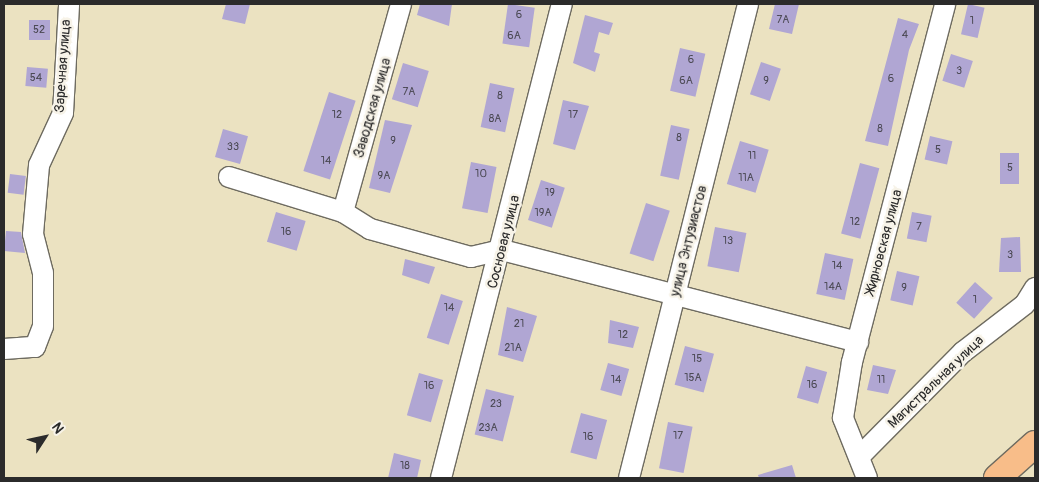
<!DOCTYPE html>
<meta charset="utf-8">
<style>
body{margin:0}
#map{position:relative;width:1039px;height:482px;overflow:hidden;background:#ebe2c1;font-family:Pangolin,sans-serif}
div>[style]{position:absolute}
.building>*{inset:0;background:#b0a6d3;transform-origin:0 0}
.roads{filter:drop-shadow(1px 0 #6e6b60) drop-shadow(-1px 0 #6e6b60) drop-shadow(0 1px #6e6b60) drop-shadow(0 -1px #6e6b60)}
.minor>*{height:20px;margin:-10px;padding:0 10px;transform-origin:10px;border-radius:10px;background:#fff}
.major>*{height:26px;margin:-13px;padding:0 13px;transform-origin:13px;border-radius:13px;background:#f8bd89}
span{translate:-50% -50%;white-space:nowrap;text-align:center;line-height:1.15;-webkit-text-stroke:5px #f7f3e8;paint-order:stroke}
.number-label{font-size:11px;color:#4c4a55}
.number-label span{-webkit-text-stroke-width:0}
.street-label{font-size:14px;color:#2b2b2b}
.frame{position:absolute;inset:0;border:5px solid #2b2b2b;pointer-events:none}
.north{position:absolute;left:20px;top:412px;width:50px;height:50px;-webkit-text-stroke:4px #f7f3e8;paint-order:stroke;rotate:55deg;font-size:14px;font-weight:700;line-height:20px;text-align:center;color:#2b2b2b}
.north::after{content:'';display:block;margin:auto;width:18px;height:22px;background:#2b2b2b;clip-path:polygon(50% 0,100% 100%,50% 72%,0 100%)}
</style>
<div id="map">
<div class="building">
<i style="clip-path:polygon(226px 4px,250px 4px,245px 24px,222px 19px)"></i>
<i style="clip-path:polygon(420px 4px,452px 4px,449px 26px,417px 15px)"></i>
<i style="left:508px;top:4px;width:27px;height:40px;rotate:8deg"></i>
<i style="clip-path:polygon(775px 4px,799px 4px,792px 34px,769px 29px)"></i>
<i style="left:968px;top:4px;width:17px;height:31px;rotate:13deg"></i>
<i style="clip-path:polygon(585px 15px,613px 23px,609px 35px,599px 32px,594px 52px,600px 54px,595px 72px,573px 63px)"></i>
<i style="clip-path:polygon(898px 18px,919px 24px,909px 50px,888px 146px,865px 141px)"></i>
<i style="left:29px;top:20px;width:21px;height:20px"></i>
<i style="left:680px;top:48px;width:26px;height:44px;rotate:13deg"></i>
<i style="left:951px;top:54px;width:23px;height:28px;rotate:18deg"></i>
<i style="left:761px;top:62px;width:21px;height:34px;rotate:19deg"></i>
<i style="left:403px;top:63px;width:27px;height:38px;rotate:17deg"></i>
<i style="left:27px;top:67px;width:21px;height:19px;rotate:5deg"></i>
<i style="left:490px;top:83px;width:25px;height:45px;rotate:12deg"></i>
<i style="left:329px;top:92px;width:28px;height:83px;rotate:18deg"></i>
<i style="clip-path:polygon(563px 100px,589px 106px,575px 150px,553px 144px)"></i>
<i style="clip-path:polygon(385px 120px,412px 125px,390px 193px,369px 188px)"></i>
<i style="left:671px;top:125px;width:19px;height:52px;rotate:12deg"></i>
<i style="left:223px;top:129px;width:26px;height:29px;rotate:16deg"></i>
<i style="left:930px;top:136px;width:23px;height:24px;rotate:13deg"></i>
<i style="left:740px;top:141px;width:30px;height:45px;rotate:17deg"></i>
<i style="left:1000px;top:153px;width:19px;height:31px"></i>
<i style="left:471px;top:162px;width:26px;height:47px;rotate:11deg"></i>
<i style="left:860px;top:163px;width:20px;height:73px;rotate:15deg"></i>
<i style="left:10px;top:174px;width:16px;height:19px;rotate:7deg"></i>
<i style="left:541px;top:180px;width:25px;height:42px;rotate:18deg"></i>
<i style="left:646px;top:203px;width:25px;height:53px;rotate:18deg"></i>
<i style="left:276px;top:212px;width:31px;height:31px;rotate:17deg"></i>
<i style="left:912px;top:212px;width:20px;height:27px;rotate:11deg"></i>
<i style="left:715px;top:227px;width:32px;height:40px;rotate:11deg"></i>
<i style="clip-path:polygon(6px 231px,21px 232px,25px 253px,4px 251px)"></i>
<i style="clip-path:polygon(1020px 237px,1021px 272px,999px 272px,1001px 238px)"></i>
<i style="left:825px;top:253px;width:29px;height:42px;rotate:12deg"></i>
<i style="clip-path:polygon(405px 259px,435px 267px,429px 284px,402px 275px)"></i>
<i style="left:897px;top:271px;width:23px;height:30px;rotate:13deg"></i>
<i style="left:975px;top:282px;width:24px;height:28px;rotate:42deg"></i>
<i style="left:441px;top:294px;width:23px;height:46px;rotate:18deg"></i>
<i style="clip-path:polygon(507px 307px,537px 316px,523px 362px,498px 355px)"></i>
<i style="clip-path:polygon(610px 320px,639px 327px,633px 348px,608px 343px)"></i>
<i style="left:685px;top:346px;width:30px;height:40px;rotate:15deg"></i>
<i style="left:608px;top:363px;width:22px;height:28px;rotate:16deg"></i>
<i style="clip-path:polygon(873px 365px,896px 370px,888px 394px,867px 390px)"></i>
<i style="left:806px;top:366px;width:22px;height:33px;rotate:16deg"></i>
<i style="left:419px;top:373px;width:25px;height:44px;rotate:16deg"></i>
<i style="left:486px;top:389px;width:29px;height:47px;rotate:14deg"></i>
<i style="left:581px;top:413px;width:27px;height:41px;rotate:15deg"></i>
<i style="left:668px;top:422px;width:25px;height:47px;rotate:11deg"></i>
<i style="clip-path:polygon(394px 453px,421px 460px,417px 478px,388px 478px)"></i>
<i style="clip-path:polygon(792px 465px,796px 478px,759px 478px,758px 475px)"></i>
</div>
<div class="roads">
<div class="minor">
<i style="left:229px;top:177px;width:119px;rotate:17.1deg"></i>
<i style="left:343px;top:212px;width:32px;rotate:32deg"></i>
<i style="left:370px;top:229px;width:105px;rotate:15.5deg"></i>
<i style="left:471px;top:257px;width:32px;rotate:-13deg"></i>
<i style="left:502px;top:250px;width:368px;rotate:14.5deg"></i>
<i style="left:343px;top:212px;width:216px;rotate:-74.4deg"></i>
<i style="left:4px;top:349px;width:31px;rotate:-4deg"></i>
<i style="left:35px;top:347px;width:22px;rotate:-69deg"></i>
<i style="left:43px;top:326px;width:53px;rotate:-90deg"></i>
<i style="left:43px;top:273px;width:40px;rotate:-104.4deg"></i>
<i style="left:33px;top:234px;width:69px;rotate:-85deg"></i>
<i style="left:39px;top:165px;width:57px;rotate:-65.2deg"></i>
<i style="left:63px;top:113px;width:109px;rotate:-86.8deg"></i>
<i style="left:859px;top:457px;width:148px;rotate:-45.3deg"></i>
<i style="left:963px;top:352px;width:78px;rotate:-37.7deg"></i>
<i style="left:1025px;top:304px;width:19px;rotate:-58deg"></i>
<i style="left:441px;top:478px;width:489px;rotate:-75.7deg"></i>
<i style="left:629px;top:478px;width:489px;rotate:-75.9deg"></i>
<i style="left:867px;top:478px;width:65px;rotate:-111.8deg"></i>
<i style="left:843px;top:418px;width:57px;rotate:-80.9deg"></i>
<i style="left:852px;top:362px;width:370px;rotate:-75.4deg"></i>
</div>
<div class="major">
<i style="left:997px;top:478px;width:51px;rotate:-41.8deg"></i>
</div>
</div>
<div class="number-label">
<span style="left:519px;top:15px">6</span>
<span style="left:783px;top:20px">7А</span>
<span style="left:972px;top:21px">1</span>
<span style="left:39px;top:30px">52</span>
<span style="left:905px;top:35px">4</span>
<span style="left:514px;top:36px">6А</span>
<span style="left:691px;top:60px">6</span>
<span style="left:959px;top:71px">3</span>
<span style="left:36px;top:78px">54</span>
<span style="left:891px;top:79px">6</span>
<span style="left:686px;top:81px">6А</span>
<span style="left:766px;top:81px">9</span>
<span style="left:409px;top:92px">7А</span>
<span style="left:500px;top:96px">8</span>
<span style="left:337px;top:115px">12</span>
<span style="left:573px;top:115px">17</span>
<span style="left:495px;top:119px">8А</span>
<span style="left:880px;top:129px">8</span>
<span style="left:679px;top:138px">8</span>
<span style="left:393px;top:141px">9</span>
<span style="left:233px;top:147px">33</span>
<span style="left:938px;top:150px">5</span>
<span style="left:752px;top:156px">11</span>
<span style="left:326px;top:161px">14</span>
<span style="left:1010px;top:168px">5</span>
<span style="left:481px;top:174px">10</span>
<span style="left:384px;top:176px">9А</span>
<span style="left:746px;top:178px">11А</span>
<span style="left:550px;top:193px">19</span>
<span style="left:543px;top:213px">19А</span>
<span style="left:855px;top:222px">12</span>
<span style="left:919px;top:227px">7</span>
<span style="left:286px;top:232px">16</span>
<span style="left:728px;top:241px">13</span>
<span style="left:1010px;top:255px">3</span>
<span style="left:837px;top:266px">14</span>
<span style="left:833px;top:287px">14А</span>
<span style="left:904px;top:288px">9</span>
<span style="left:975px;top:300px">1</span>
<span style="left:449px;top:308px">14</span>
<span style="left:519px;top:324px">21</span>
<span style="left:623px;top:335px">12</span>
<span style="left:513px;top:348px">21А</span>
<span style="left:697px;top:359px">15</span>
<span style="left:693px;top:378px">15А</span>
<span style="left:616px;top:380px">14</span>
<span style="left:881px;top:380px">11</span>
<span style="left:812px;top:385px">16</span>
<span style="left:429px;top:386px">16</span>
<span style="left:496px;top:404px">23</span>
<span style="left:488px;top:428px">23А</span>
<span style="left:678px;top:436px">17</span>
<span style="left:588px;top:437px">16</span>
<span style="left:405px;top:466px">18</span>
</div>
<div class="street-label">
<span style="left:63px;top:66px;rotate:-86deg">Заречная улица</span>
<span style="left:373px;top:108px;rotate:-74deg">Заводская улица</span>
<span style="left:689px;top:241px;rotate:-76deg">улица Энтузиастов</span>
<span style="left:504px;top:242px;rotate:-76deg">Сосновая улица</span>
<span style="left:884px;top:242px;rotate:-75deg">Жирновская улица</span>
<span style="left:936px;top:382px;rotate:-44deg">Магистральная улица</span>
</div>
<div class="frame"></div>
<div class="north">N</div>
</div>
